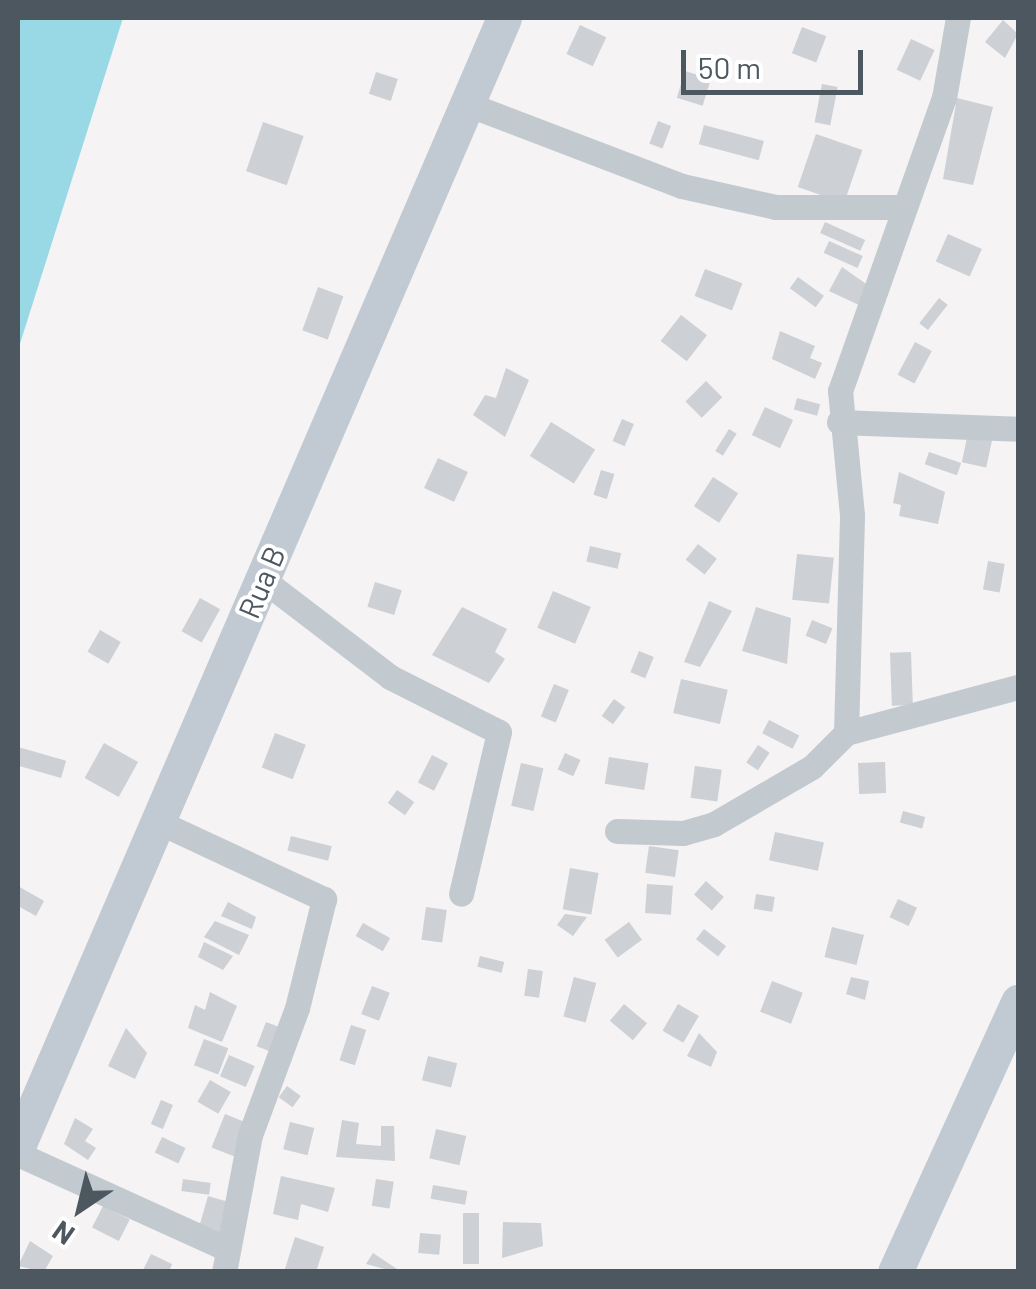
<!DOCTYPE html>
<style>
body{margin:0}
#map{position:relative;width:1036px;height:1289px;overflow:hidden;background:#f5f3f3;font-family:Barlow,sans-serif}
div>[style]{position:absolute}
.water>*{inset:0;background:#99d8e5}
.building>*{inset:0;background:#cdd0d4;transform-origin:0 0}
.street>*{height:25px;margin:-12.5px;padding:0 12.5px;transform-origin:12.5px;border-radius:12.5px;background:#c2cad0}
.secondary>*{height:35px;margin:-17.5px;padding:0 17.5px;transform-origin:17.5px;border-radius:17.5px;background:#c1cad2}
span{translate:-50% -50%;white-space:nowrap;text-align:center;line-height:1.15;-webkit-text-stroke:8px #fff;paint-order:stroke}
.street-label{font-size:30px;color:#4c575f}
.frame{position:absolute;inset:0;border:20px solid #4c575f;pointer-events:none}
.north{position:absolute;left:30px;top:1159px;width:100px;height:100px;-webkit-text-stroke:8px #fff;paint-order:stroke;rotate:215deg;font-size:28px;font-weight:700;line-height:40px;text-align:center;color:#4c575f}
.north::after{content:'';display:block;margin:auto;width:35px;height:45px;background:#4c575f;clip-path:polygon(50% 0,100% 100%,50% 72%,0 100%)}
.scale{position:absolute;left:681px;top:50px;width:182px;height:45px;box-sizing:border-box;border:5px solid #4c575f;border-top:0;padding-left:12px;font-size:30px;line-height:35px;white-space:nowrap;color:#4c575f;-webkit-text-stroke:8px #fff;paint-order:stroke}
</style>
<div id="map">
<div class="water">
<i style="clip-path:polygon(18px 18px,123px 18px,18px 350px)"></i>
</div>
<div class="building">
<i style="clip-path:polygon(1003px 20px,1018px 34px,1005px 58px,985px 42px)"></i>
<i style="left:580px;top:25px;width:29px;height:32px;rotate:25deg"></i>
<i style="left:802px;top:27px;width:26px;height:28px;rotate:21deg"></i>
<i style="left:911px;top:39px;width:26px;height:34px;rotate:25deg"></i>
<i style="left:685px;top:71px;width:27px;height:28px;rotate:17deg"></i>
<i style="left:376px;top:72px;width:23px;height:23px;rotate:18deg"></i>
<i style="left:822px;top:84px;width:16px;height:39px;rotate:11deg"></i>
<i style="clip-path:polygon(957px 98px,993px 107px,973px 185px,943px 179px)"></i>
<i style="left:658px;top:121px;width:14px;height:24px;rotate:21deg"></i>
<i style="left:263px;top:122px;width:43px;height:52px;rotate:19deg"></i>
<i style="left:704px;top:125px;width:62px;height:20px;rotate:15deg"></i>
<i style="left:816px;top:134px;width:49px;height:56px;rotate:19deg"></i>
<i style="left:825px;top:222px;width:44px;height:12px;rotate:24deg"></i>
<i style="left:948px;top:234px;width:37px;height:30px;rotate:24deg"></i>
<i style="left:829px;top:241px;width:37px;height:13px;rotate:24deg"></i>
<i style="clip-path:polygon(842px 267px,872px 288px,861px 306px,829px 291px)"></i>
<i style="left:705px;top:269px;width:40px;height:29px;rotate:21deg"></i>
<i style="left:798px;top:277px;width:32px;height:14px;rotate:36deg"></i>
<i style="left:318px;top:287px;width:27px;height:46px;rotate:20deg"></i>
<i style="left:939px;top:298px;width:11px;height:32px;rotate:38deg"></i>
<i style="left:681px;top:315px;width:33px;height:33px;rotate:38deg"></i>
<i style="clip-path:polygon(780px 331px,815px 346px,810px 358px,822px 363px,815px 379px,772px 359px)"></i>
<i style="left:915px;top:342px;width:19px;height:37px;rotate:28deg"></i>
<i style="clip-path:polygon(506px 368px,529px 380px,505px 437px,473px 415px,485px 395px,496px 398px)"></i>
<i style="left:706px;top:381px;width:23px;height:29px;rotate:45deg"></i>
<i style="left:797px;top:398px;width:24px;height:12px;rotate:15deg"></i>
<i style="left:765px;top:407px;width:31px;height:31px;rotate:25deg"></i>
<i style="left:622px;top:419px;width:13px;height:24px;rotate:23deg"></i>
<i style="left:551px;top:422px;width:52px;height:40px;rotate:32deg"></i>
<i style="left:729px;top:429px;width:9px;height:26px;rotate:32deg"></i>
<i style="left:968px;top:433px;width:25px;height:30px;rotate:12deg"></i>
<i style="left:929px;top:452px;width:34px;height:13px;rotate:19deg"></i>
<i style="left:438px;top:458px;width:33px;height:33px;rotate:25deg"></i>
<i style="left:601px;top:470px;width:14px;height:26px;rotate:17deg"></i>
<i style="clip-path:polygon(899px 472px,945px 492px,938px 524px,899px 516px,901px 505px,893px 503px)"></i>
<i style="left:713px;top:477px;width:30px;height:35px;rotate:33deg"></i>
<i style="left:698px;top:544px;width:24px;height:20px;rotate:38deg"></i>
<i style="left:590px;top:546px;width:32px;height:16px;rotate:13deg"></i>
<i style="left:797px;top:554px;width:37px;height:46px;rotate:6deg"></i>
<i style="left:988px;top:561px;width:17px;height:29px;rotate:10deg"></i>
<i style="left:375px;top:582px;width:28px;height:26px;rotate:17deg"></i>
<i style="left:553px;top:591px;width:41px;height:40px;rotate:23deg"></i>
<i style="left:200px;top:598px;width:23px;height:38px;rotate:29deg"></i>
<i style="clip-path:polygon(709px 601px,732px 611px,700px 667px,684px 662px)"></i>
<i style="clip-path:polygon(462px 607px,507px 629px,495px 652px,505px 659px,489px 683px,432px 655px)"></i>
<i style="clip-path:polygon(756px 607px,791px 618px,787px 664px,742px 651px)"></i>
<i style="left:812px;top:620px;width:22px;height:17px;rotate:22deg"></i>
<i style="left:100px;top:630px;width:24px;height:25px;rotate:30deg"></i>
<i style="left:639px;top:651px;width:16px;height:23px;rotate:22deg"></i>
<i style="left:911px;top:652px;width:53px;height:21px;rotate:88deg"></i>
<i style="left:681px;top:679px;width:48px;height:35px;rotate:13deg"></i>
<i style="left:554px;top:684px;width:16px;height:35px;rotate:22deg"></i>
<i style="left:614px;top:699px;width:14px;height:21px;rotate:36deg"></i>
<i style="left:769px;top:720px;width:34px;height:15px;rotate:27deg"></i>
<i style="left:275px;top:733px;width:33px;height:37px;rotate:21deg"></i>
<i style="left:104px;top:743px;width:39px;height:40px;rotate:29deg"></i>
<i style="left:758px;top:745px;width:14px;height:21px;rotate:34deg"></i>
<i style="left:18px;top:747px;width:50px;height:18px;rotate:16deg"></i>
<i style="left:565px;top:753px;width:17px;height:18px;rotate:24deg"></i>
<i style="left:432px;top:755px;width:18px;height:31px;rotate:27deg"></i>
<i style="left:609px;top:757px;width:40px;height:27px;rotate:9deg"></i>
<i style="left:885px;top:762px;width:31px;height:27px;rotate:88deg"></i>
<i style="left:521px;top:763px;width:23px;height:44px;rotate:13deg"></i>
<i style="left:695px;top:766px;width:27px;height:32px;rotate:8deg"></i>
<i style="left:397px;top:790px;width:21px;height:16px;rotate:35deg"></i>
<i style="left:903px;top:811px;width:23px;height:12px;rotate:15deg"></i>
<i style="left:775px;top:832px;width:50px;height:29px;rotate:12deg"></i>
<i style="left:291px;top:836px;width:42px;height:15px;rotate:14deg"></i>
<i style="left:649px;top:846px;width:30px;height:27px;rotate:8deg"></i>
<i style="left:570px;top:868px;width:29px;height:42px;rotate:10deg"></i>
<i style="left:706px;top:881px;width:24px;height:18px;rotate:42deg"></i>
<i style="left:647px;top:884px;width:26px;height:29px;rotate:4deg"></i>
<i style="clip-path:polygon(18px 886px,44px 901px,36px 916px,18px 906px)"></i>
<i style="left:756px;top:894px;width:19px;height:15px;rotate:9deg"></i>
<i style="left:898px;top:899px;width:21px;height:20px;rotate:25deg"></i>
<i style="clip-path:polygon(228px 902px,256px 917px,252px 929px,221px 916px)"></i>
<i style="left:426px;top:907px;width:21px;height:33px;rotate:8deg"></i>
<i style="clip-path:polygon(565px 914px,587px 917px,573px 936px,557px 925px)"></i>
<i style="clip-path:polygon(215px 921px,249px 935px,239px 955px,204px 937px)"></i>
<i style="left:629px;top:922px;width:22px;height:30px;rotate:54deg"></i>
<i style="left:363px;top:923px;width:31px;height:15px;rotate:29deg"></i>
<i style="left:832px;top:927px;width:33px;height:31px;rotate:14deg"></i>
<i style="left:704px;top:929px;width:28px;height:13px;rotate:38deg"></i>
<i style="clip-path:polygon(204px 942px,233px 956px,223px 970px,198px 957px)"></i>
<i style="left:480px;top:956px;width:25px;height:11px;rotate:14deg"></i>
<i style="left:528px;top:969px;width:15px;height:27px;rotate:8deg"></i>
<i style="left:574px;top:977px;width:23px;height:41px;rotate:15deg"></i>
<i style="clip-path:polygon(851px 977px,869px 981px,865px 1000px,846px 994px)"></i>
<i style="left:772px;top:981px;width:33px;height:33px;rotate:21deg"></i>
<i style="left:372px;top:986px;width:19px;height:30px;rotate:21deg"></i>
<i style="clip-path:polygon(210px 992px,237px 1006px,222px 1042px,188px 1028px,195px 1005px,205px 1010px)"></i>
<i style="left:624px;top:1004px;width:30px;height:22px;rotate:40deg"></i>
<i style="left:678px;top:1004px;width:24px;height:31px;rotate:30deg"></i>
<i style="left:266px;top:1022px;width:14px;height:26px;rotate:21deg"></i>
<i style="left:351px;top:1025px;width:16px;height:37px;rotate:18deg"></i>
<i style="clip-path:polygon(126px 1028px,147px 1053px,135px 1079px,108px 1066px)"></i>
<i style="clip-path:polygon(699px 1033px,717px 1052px,711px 1067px,687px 1056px)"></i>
<i style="left:204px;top:1039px;width:26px;height:28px;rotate:21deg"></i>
<i style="left:229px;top:1055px;width:28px;height:23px;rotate:23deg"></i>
<i style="left:428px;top:1056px;width:30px;height:25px;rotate:14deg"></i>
<i style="left:210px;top:1080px;width:24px;height:25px;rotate:30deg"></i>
<i style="left:287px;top:1086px;width:17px;height:14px;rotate:36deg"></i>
<i style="left:161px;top:1100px;width:13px;height:26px;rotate:23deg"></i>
<i style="left:225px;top:1114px;width:24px;height:36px;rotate:22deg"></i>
<i style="clip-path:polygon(75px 1118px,93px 1129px,85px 1141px,96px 1148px,88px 1160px,64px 1144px)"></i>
<i style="clip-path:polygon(342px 1120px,359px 1123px,356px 1144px,381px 1146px,381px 1126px,394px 1126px,395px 1161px,336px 1157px)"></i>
<i style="left:290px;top:1122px;width:25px;height:28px;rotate:14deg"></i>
<i style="left:436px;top:1129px;width:31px;height:30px;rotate:13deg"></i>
<i style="left:162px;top:1137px;width:26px;height:17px;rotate:25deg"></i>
<i style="clip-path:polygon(281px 1176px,335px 1188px,328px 1212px,301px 1204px,298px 1220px,273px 1214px)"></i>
<i style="left:183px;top:1179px;width:28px;height:12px;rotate:8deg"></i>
<i style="left:376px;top:1179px;width:18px;height:27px;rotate:9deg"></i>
<i style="left:433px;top:1185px;width:35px;height:14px;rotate:10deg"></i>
<i style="left:208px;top:1196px;width:26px;height:32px;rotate:16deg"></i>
<i style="left:103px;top:1206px;width:30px;height:24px;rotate:27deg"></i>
<i style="left:463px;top:1213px;width:16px;height:51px"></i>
<i style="clip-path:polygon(503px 1222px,541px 1223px,543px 1246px,502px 1258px)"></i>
<i style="left:420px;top:1233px;width:21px;height:20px;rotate:5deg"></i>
<i style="clip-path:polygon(295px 1237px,324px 1247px,316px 1272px,284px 1272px)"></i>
<i style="clip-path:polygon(30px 1241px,53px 1256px,44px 1272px,18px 1266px)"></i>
<i style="clip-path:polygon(373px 1253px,397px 1269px,396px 1272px,366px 1264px)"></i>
<i style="clip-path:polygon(151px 1254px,172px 1264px,169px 1272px,142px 1272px)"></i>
</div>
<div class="street">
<i style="left:467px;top:104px;width:230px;rotate:20.9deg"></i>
<i style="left:682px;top:186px;width:96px;rotate:12.6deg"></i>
<i style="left:776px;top:207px;width:123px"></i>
<i style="left:839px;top:422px;width:179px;rotate:2.2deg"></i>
<i style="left:262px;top:579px;width:161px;rotate:37.4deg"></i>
<i style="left:390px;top:677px;width:122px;rotate:26.8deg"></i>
<i style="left:499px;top:732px;width:166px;rotate:103.2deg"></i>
<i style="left:846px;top:733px;width:178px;rotate:-15deg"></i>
<i style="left:163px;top:824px;width:178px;rotate:25deg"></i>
<i style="left:324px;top:899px;width:112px;rotate:103.9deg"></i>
<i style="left:297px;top:1008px;width:135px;rotate:110.3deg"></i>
<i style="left:250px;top:1135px;width:139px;rotate:100.7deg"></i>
<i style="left:617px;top:831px;width:66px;rotate:1.7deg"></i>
<i style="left:683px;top:833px;width:32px;rotate:-16deg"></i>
<i style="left:714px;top:824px;width:113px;rotate:-30.2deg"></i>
<i style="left:812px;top:767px;width:48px;rotate:-45deg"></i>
<i style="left:846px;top:733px;width:218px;rotate:-88.4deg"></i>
<i style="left:852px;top:515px;width:125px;rotate:-95.5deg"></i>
<i style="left:840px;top:391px;width:311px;rotate:-70.5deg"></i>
<i style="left:944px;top:98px;width:81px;rotate:-80.1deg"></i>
<i style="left:18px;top:1154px;width:230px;rotate:24.4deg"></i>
</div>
<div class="secondary">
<i style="left:18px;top:1146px;width:1228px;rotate:-66.69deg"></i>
<i style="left:895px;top:1272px;width:297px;rotate:-65.5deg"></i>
</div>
<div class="street-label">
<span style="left:261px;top:582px;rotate:-67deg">Rua B</span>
</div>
<div class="frame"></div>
<div class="north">N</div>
<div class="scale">50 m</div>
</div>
